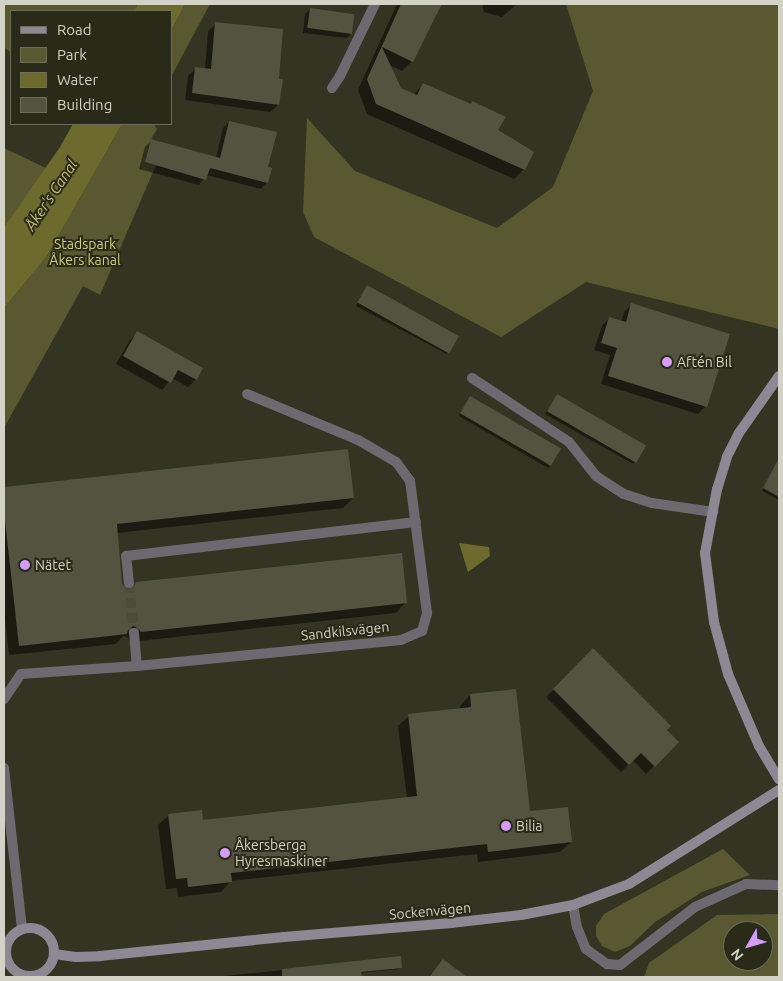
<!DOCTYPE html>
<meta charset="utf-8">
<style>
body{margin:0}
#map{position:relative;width:783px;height:981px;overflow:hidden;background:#343422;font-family:Ubuntu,sans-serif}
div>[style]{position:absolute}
.green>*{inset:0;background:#595831}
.water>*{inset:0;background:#6c6a2d}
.shadow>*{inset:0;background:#0007}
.building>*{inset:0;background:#535340;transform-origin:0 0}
.street-tunnel>*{height:10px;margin-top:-5px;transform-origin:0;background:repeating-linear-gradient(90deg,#4c4c3b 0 10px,transparent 0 15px)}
.street>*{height:10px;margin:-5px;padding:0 5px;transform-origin:5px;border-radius:5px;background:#6d6971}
.secondary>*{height:10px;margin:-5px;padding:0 5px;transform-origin:5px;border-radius:5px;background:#8e8794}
.secondary>.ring{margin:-5px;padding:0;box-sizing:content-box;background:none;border:10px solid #8e8794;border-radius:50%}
.dots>*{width:14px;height:14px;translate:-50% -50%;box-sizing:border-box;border:2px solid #2a2a18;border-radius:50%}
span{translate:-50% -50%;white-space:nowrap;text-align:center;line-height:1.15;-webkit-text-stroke:4px #2a2a18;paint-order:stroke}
.park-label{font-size:14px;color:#d1ce74}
.poi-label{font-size:14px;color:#d2d2c7}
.left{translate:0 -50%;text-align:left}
.street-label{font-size:14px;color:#d2d2c7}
.water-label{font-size:15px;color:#c6c36a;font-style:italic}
.frame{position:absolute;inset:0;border:5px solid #d2d2c7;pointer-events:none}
.legend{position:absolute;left:10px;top:10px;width:162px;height:115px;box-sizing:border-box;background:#2a2a18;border:1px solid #6d6d5e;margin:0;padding:6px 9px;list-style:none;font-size:15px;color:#d2d2c7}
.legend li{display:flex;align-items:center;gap:10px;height:25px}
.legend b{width:25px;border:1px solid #6d6d5e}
.north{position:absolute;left:723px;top:921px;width:50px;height:50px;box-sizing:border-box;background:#2a2a18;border:1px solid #6d6d5e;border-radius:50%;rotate:232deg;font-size:14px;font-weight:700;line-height:20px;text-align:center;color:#d2d2c7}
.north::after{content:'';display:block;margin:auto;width:18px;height:22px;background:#d49cfc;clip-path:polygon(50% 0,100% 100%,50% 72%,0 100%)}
</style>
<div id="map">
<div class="green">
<i style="clip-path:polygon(4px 4px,138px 4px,134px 11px,11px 11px,11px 52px,4px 48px)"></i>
<i style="clip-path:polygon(185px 4px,210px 4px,171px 77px,171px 31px)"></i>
<i style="clip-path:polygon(566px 4px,779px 4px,779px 329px,586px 282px,501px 337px,314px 237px,303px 212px,307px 118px,355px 171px,497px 228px,553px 187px,593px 91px)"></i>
<i style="clip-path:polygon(122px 124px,154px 124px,157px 129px,151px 139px,145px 162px,156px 165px,100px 295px,83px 286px,4px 428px,4px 308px,47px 256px)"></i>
<i style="clip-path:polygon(4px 148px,46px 168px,4px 227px)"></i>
<i style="clip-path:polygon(723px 849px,750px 875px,702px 892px,655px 922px,630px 946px,615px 952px,602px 946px,596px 936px,596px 926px,604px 914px)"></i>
<i style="clip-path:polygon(evenodd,779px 914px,779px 977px,644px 977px,649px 963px,717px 915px,779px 914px,733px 931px,763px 931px,763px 961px,733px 961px,733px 931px)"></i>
</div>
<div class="water">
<i style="clip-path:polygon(138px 4px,185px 4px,171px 31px,171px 11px,134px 11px)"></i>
<i style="clip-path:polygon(73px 124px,122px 124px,47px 256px,4px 308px,4px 227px,60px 147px)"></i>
<i style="clip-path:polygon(459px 543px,489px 547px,490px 556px,468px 572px)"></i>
</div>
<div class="shadow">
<i style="clip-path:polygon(397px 4px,440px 4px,436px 17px,412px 61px,402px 71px,389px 65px,400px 89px,413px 95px,423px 85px,470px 105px,472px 102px,524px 169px,514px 179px,367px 114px,358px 90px)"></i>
<i style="clip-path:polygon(482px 4px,517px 4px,502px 17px,484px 12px)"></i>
<i style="clip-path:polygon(310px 9px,352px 33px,347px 38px,303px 33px,305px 14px)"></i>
<i style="clip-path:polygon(216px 24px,277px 80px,278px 105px,270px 112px,185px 100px,188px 76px,196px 68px,205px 70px,208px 31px)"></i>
<i style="clip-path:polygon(229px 122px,267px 182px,261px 189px,206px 175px,199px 185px,139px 169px,145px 147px,152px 140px,216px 158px,223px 128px)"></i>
<i style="clip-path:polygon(365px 289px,449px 352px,447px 354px,356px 306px)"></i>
<i style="clip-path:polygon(631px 305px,706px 406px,698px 414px,601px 384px,610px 355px,594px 350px,602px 326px,609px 318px,621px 322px,624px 312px)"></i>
<i style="clip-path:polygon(138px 333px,196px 379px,188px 387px,172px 378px,162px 390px,116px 364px,130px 340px)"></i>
<i style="clip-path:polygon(557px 396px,644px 446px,635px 462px,633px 464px,545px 414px)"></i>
<i style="clip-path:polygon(468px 399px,550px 466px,548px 468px,459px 416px)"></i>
<i style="clip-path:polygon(347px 450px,353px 498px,343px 508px,117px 533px,121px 585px,129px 591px,136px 583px,406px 602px,396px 613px,130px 642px,127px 637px,123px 636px,116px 644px,9px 655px,4px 611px,4px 488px)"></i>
<i style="clip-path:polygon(777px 465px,779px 467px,779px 500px,762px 491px)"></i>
<i style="clip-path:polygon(593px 650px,678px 742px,646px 774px,633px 760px,621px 772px,546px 697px)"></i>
<i style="clip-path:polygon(470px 695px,529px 813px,571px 842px,560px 852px,478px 862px,477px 854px,231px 881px,221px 892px,178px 897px,177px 888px,166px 889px,158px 825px,169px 815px,202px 821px,407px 798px,398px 726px,409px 716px,460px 710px,460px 706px)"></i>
<i style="clip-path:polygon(400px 958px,401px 967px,399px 969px,360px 973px,360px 977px,214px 977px)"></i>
<i style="clip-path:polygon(444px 960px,465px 977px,428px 977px)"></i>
</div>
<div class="building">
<i style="clip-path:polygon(401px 4px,442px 4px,413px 62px,382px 47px,401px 88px,417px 95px,423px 83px,471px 104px,472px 101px,506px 117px,498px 130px,534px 152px,525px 170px,376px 104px,367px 79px)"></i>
<i style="left:310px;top:8px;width:45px;height:20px;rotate:8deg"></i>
<i style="clip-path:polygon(215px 22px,283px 29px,279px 79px,283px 79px,279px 105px,192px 93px,195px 67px,211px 69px)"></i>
<i style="clip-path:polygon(229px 121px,277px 132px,268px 167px,272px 168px,268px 183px,210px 168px,206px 180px,145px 162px,151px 139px,220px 158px)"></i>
<i style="left:367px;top:285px;width:105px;height:20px;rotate:29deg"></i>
<i style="clip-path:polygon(631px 303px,730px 334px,707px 407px,608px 376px,617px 348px,601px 343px,609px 317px,626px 322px)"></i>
<i style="clip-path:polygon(137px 331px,203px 368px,197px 380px,178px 370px,171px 383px,123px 356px)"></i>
<i style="left:557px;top:394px;width:103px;height:20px;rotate:30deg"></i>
<i style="left:470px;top:396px;width:105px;height:20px;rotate:30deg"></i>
<i style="clip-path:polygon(348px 449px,354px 498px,117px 524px,122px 584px,129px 590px,133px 588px,136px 582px,402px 553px,407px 603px,141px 632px,137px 627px,133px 626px,128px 630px,127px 634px,19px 646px,4px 512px,4px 487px)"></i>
<i style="clip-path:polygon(779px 458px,779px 497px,763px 488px)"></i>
<i style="clip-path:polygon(593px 648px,671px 726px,667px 730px,679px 742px,655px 767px,641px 753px,629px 765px,553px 689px)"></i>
<i style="clip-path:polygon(516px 689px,530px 811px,568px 807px,572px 842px,488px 852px,487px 844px,231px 873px,232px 882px,188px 887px,187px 878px,176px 879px,168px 814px,202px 810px,203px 820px,417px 796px,408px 714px,471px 707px,470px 694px)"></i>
<i style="clip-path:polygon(401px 956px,402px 968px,361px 972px,362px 977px,282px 977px,282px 969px)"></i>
<i style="clip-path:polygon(443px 959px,467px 977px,429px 977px)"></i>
</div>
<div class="street-tunnel">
<i style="left:129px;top:583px;width:50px;rotate:84.3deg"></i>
</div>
<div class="street">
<i style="left:332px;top:88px;width:14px;rotate:-56deg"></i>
<i style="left:340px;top:76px;width:80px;rotate:-64.1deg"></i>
<i style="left:472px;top:378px;width:116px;rotate:33.4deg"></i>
<i style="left:569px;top:442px;width:43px;rotate:51.5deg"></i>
<i style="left:596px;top:476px;width:33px;rotate:33deg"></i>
<i style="left:624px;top:494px;width:29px;rotate:18deg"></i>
<i style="left:652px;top:503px;width:62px;rotate:8.4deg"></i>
<i style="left:129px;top:583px;width:27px;rotate:-96deg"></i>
<i style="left:126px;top:556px;width:292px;rotate:-6.7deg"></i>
<i style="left:134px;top:633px;width:33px;rotate:85deg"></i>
<i style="left:4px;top:699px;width:30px;rotate:-56deg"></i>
<i style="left:21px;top:674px;width:116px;rotate:-3.9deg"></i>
<i style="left:137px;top:666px;width:265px;rotate:-5.6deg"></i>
<i style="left:401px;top:640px;width:23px;rotate:-23deg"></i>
<i style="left:422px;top:631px;width:19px;rotate:-74deg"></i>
<i style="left:427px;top:613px;width:133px;rotate:-97.3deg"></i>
<i style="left:410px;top:481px;width:24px;rotate:-126deg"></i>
<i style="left:396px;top:462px;width:44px;rotate:-149.9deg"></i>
<i style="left:358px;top:440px;width:120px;rotate:-157.5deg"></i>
<i style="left:4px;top:768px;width:162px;rotate:83.6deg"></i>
<i style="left:573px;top:905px;width:22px;rotate:80deg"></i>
<i style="left:577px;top:927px;width:24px;rotate:68deg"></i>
<i style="left:586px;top:949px;width:26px;rotate:36deg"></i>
<i style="left:607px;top:964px;width:13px;rotate:4deg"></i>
<i style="left:620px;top:965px;width:95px;rotate:-37.7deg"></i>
<i style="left:695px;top:907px;width:56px;rotate:-24.3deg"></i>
<i style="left:746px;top:884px;width:33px;rotate:2deg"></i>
<i style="left:34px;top:976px;width:1px;rotate:90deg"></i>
</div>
<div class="secondary">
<i style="left:779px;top:376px;width:70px;rotate:125.1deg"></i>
<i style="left:739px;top:433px;width:27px;rotate:117deg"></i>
<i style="left:727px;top:457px;width:34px;rotate:107deg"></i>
<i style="left:717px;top:489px;width:65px;rotate:100.6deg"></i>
<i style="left:705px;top:553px;width:70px;rotate:82.6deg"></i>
<i style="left:714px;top:622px;width:54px;rotate:74.9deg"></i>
<i style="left:728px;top:674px;width:78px;rotate:66.7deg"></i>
<i style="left:759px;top:746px;width:39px;rotate:59deg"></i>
<i class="ring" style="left:6px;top:928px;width:38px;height:38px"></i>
<i style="left:54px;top:954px;width:22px;rotate:8deg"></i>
<i style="left:76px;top:957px;width:24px;rotate:-2deg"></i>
<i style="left:100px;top:956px;width:185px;rotate:-5.9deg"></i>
<i style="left:284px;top:937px;width:168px;rotate:-4.8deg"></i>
<i style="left:451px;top:923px;width:70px;rotate:-6.5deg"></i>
<i style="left:521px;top:915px;width:53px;rotate:-10.9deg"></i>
<i style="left:573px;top:905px;width:60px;rotate:-20.6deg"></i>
<i style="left:629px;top:884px;width:177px;rotate:-32.1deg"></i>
</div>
<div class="dots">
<i style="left:667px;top:362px;background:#d49cfc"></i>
<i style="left:25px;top:565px;background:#d49cfc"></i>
<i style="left:506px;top:826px;background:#d49cfc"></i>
<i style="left:225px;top:853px;background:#d49cfc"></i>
</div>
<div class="park-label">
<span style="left:85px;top:252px">Stadspark<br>Åkers kanal</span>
</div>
<div class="poi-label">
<span class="left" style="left:677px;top:362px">Aftén Bil</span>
<span class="left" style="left:35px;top:565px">Nätet</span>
<span class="left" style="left:516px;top:826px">Bilia</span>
<span class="left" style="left:235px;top:853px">Åkersberga<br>Hyresmaskiner</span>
</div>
<div class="street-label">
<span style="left:345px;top:631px;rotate:-6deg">Sandkilsvägen</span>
<span style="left:430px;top:911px;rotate:-5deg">Sockenvägen</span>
</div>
<div class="water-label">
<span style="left:51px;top:195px;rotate:-56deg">Åker's Canal</span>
</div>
<div class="frame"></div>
<ul class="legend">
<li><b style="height:6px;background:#8e8794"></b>Road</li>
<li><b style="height:14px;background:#595831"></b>Park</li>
<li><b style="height:14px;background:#6c6a2d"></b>Water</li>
<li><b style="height:14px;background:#535340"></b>Building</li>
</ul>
<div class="north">N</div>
</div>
